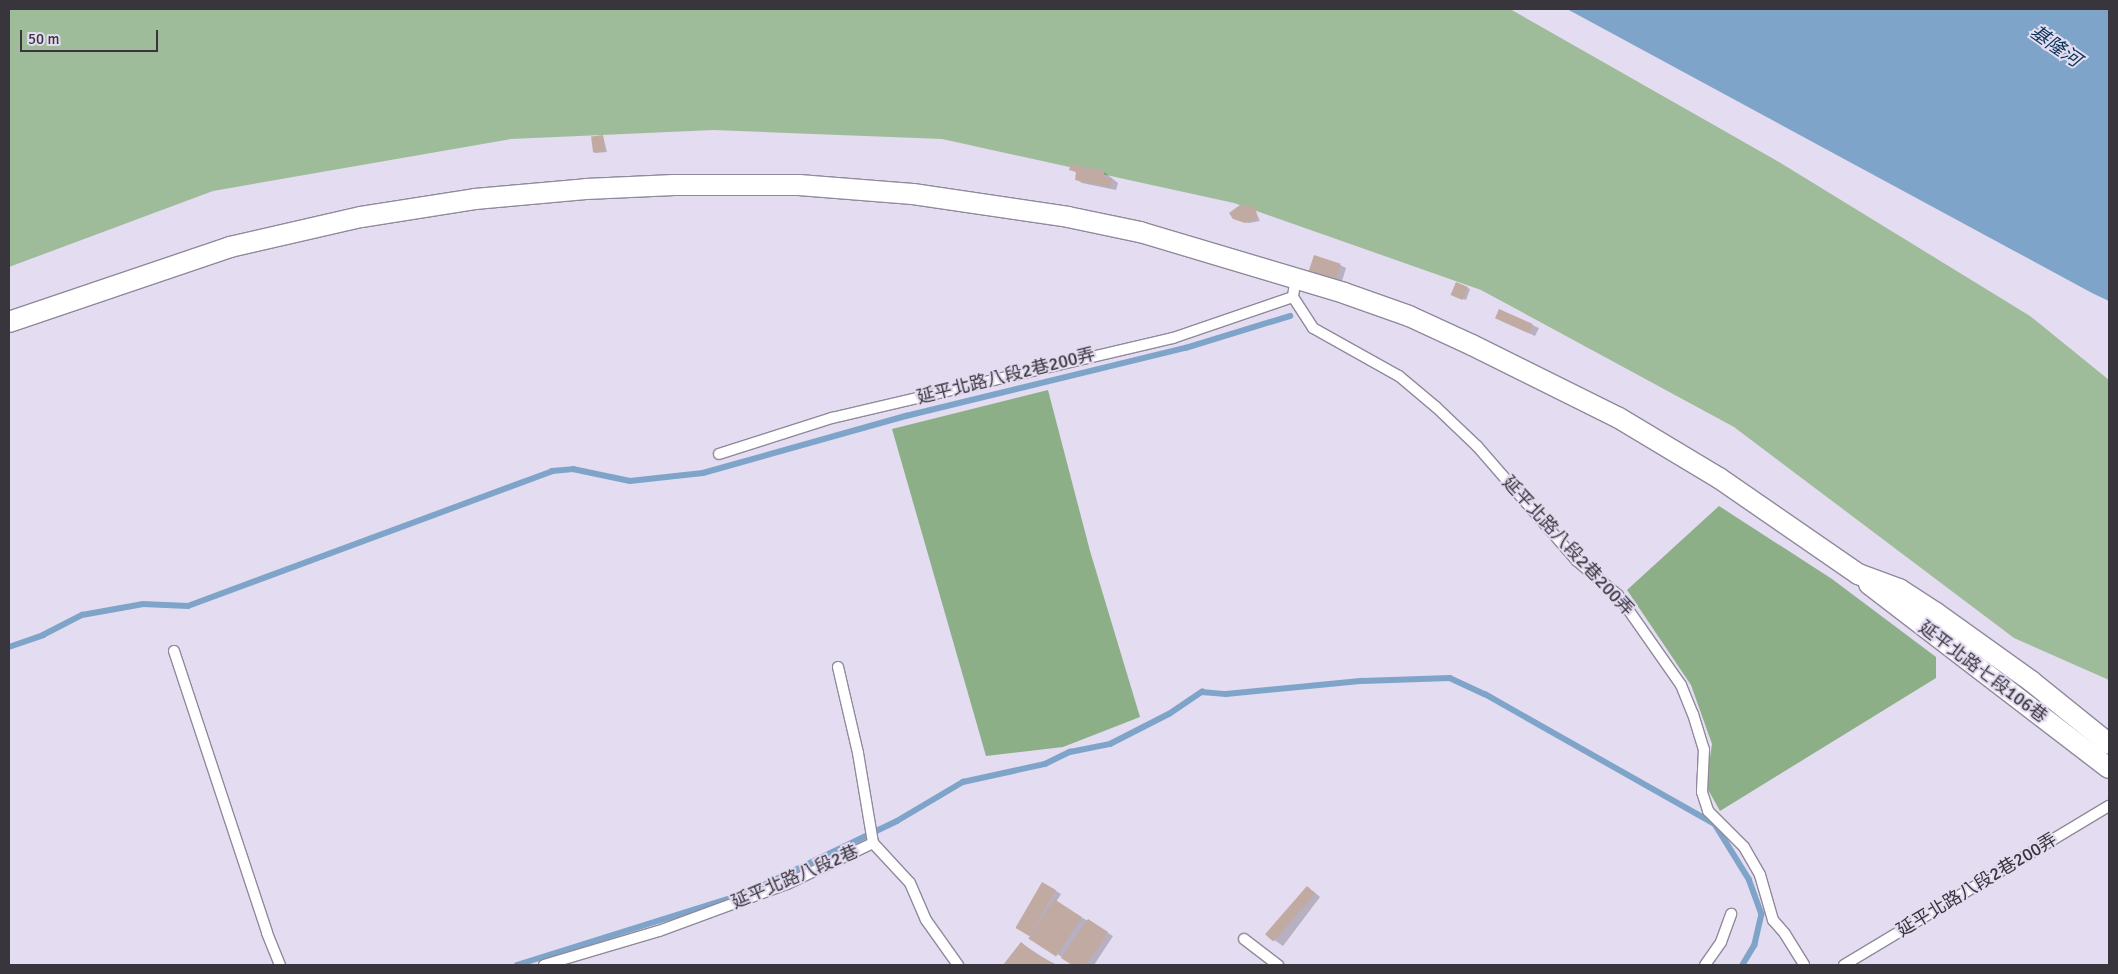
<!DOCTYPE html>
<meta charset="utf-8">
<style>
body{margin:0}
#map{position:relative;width:2118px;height:974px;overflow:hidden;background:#e4dcf1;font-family:Signika,"Noto Sans TC",sans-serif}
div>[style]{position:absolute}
.green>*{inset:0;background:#9ebc9a}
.forest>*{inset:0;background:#8caf87}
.water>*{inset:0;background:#7fa4c9}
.shadow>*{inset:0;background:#0003}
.stream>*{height:5.5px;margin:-2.75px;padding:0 2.75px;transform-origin:2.75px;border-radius:2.75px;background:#7fa4c9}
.building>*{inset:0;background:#c1aaa2;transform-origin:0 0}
.roads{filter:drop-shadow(1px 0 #91899c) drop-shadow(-1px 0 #91899c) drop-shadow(0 1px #91899c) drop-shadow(0 -1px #91899c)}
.service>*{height:10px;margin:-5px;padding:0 5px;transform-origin:5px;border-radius:5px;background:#fff}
.minor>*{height:20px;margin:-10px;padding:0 10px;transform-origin:10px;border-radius:10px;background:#fff}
span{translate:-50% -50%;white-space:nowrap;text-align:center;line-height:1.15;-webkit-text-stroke:4px #e4dcf1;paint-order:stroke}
.street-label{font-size:18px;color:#39353d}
.water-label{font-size:19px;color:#073356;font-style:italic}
.frame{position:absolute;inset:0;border:10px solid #39353d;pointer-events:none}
.scale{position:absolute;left:20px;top:30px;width:138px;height:22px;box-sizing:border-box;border:2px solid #39353d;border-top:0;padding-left:6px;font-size:15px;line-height:18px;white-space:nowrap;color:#39353d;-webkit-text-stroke:4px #e4dcf1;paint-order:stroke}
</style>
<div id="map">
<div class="green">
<i style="clip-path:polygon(9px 9px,1510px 9px,1779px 162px,2030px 316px,2109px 380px,2109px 680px,2014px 638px,1734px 427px,1481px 290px,1234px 203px,942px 139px,714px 130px,511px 139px,213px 191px,9px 267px)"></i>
</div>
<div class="forest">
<i style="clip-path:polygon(1048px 390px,1090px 551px,1140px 717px,1063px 747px,986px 756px,892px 429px)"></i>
<i style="clip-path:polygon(1719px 506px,1832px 579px,1936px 657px,1936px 678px,1720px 811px,1706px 786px,1712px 744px,1691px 685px,1627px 590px)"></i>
</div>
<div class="water">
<i style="clip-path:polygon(1567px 9px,2109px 9px,2109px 301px,2092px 293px)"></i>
</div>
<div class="shadow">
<i style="clip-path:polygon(603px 136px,607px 152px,596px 153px,593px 152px)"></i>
<i style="clip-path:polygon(1071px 169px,1104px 172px,1118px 183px,1116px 190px,1082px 183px,1076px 179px,1077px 173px)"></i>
<i style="clip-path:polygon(1254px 208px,1260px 221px,1249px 223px,1237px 220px)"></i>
<i style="clip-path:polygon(1340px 265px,1346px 268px,1341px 284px,1316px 276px)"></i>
<i style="clip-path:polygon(1468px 288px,1470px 289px,1466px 300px,1455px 296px)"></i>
<i style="clip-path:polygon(1499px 310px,1539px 328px,1535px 336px,1502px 321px)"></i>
<i style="clip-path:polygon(1043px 883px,1061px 894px,1056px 902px,1113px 936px,1094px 965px,1074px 965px,1016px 927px)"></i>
<i style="clip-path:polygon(1313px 891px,1320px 897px,1283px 946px,1270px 937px)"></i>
<i style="clip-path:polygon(1021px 943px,1027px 947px,1055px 965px,1004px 965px)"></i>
</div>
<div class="stream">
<i style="left:9px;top:647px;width:36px;rotate:-19deg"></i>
<i style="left:43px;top:635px;width:44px;rotate:-27.1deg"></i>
<i style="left:82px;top:615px;width:62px;rotate:-10.2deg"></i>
<i style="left:143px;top:604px;width:45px;rotate:2.5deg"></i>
<i style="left:188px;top:606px;width:388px;rotate:-20.3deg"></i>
<i style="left:552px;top:471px;width:21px;rotate:-5deg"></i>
<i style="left:573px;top:469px;width:58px;rotate:11.9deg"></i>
<i style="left:630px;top:481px;width:73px;rotate:-6.3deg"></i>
<i style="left:703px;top:473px;width:211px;rotate:-15.7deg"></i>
<i style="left:906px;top:416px;width:288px;rotate:-13.7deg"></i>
<i style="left:1186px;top:348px;width:109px;rotate:-17.1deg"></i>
<i style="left:517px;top:965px;width:241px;rotate:-17.4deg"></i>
<i style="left:747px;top:893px;width:166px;rotate:-25.6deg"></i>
<i style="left:897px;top:821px;width:77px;rotate:-30.6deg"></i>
<i style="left:963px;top:782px;width:84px;rotate:-12.4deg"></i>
<i style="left:1045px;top:764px;width:28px;rotate:-26deg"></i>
<i style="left:1070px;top:752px;width:41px;rotate:-11.3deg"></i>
<i style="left:1110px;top:744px;width:66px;rotate:-27deg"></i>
<i style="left:1169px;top:714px;width:40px;rotate:-34deg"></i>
<i style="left:1202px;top:692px;width:24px;rotate:5deg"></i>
<i style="left:1226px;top:694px;width:137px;rotate:-5.5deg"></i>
<i style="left:1362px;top:681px;width:88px;rotate:-2deg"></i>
<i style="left:1450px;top:678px;width:38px;rotate:25deg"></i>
<i style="left:1485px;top:694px;width:264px;rotate:29.5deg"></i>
<i style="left:1715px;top:824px;width:65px;rotate:58.3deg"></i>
<i style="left:1749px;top:879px;width:37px;rotate:70deg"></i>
<i style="left:1762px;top:914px;width:32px;rotate:103deg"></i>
<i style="left:1755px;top:945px;width:23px;rotate:121deg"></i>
</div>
<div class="building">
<i style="left:603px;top:135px;width:16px;height:12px;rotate:83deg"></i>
<i style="clip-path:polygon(1071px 164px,1105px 171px,1103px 177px,1112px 179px,1110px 187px,1075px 180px,1076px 172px,1069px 170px)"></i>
<i style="clip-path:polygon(1240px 205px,1255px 207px,1258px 219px,1245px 223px,1233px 219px,1229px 213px)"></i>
<i style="left:1314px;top:255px;width:28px;height:19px;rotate:18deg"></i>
<i style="left:1456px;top:282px;width:13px;height:14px;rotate:23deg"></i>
<i style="left:1499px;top:309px;width:37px;height:10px;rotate:24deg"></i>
<i style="left:1042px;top:882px;width:16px;height:53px;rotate:30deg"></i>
<i style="left:1307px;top:886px;width:11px;height:64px;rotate:41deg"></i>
<i style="left:1054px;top:899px;width:33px;height:47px;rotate:33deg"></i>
<i style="clip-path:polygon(1088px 919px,1108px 932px,1086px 965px,1072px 965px,1061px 958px)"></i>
<i style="clip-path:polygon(1021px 942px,1036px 954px,1057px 965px,1003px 965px)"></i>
</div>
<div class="roads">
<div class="service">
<i style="left:1296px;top:277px;width:20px;rotate:99deg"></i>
<i style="left:1293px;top:297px;width:37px;rotate:57deg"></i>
<i style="left:1313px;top:328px;width:98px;rotate:29.2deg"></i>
<i style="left:1399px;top:376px;width:48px;rotate:40deg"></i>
<i style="left:1436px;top:407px;width:57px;rotate:43.6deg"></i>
<i style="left:1477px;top:446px;width:152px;rotate:49deg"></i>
<i style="left:1577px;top:561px;width:53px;rotate:39.7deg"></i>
<i style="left:1618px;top:595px;width:110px;rotate:55deg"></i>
<i style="left:1681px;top:685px;width:31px;rotate:68deg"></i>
<i style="left:1693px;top:714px;width:37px;rotate:73deg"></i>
<i style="left:1704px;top:749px;width:43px;rotate:92.7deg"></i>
<i style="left:1702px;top:792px;width:20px;rotate:72deg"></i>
<i style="left:1708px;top:811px;width:51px;rotate:45deg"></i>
<i style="left:1744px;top:847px;width:32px;rotate:60deg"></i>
<i style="left:1760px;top:875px;width:47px;rotate:73.9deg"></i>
<i style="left:1773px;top:920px;width:18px;rotate:49deg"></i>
<i style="left:1785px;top:934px;width:36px;rotate:58deg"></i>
<i style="left:719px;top:454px;width:119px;rotate:-17.7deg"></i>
<i style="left:832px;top:418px;width:350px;rotate:-13.2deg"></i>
<i style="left:1173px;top:338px;width:127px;rotate:-18.9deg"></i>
<i style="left:174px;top:651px;width:297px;rotate:71.7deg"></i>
<i style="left:267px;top:933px;width:35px;rotate:68deg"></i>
<i style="left:838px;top:667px;width:88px;rotate:76.9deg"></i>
<i style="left:858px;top:753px;width:91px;rotate:80.5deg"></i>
<i style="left:873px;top:843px;width:54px;rotate:47.2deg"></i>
<i style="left:910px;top:883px;width:40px;rotate:66.6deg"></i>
<i style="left:926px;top:920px;width:55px;rotate:54.6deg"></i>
<i style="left:1244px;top:939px;width:43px;rotate:37.4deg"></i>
<i style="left:544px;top:965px;width:120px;rotate:-16.5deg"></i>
<i style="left:659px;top:931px;width:136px;rotate:-20.2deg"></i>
<i style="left:787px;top:884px;width:95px;rotate:-25.5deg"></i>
<i style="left:1705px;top:965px;width:28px;rotate:-55deg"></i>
<i style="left:1721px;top:942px;width:30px;rotate:-70deg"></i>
<i style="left:1844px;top:965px;width:309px;rotate:-31deg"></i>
</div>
<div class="minor">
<i style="left:9px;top:322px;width:233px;rotate:-18.7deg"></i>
<i style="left:230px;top:247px;width:134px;rotate:-12.9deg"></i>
<i style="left:361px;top:217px;width:115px;rotate:-9deg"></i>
<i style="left:475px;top:199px;width:111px;rotate:-5.1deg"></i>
<i style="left:586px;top:189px;width:88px;rotate:-2.6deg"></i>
<i style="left:674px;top:185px;width:125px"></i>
<i style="left:799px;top:185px;width:114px;rotate:4.5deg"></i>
<i style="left:913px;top:194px;width:157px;rotate:8.4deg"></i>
<i style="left:1068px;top:217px;width:74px;rotate:11.8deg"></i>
<i style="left:1140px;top:232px;width:213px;rotate:16.6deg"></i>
<i style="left:1344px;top:293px;width:69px;rotate:19.5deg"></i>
<i style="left:1409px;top:316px;width:69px;rotate:24.7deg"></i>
<i style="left:1472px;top:345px;width:164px;rotate:26.4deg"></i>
<i style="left:1619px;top:418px;width:117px;rotate:31deg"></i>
<i style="left:1719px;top:478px;width:169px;rotate:34.6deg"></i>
<i style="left:1858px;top:574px;width:44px;rotate:20.1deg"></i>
<i style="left:1899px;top:589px;width:44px;rotate:33deg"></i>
<i style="left:1936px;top:613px;width:117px;rotate:35.6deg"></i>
<i style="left:2031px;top:681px;width:100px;rotate:38.9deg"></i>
<i style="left:1869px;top:584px;width:302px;rotate:37.5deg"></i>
</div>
</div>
<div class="street-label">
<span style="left:1006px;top:376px;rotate:-14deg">延平北路八段2巷200弄</span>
<span style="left:1568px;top:546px;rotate:47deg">延平北路八段2巷200弄</span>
<span style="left:1983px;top:672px;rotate:37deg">延平北路七段106巷</span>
<span style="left:795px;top:877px;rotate:-23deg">延平北路八段2巷</span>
<span style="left:1977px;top:885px;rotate:-31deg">延平北路八段2巷200弄</span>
</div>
<div class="water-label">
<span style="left:2055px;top:47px;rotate:35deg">基隆河</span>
</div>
<div class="frame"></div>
<div class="scale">50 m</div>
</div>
